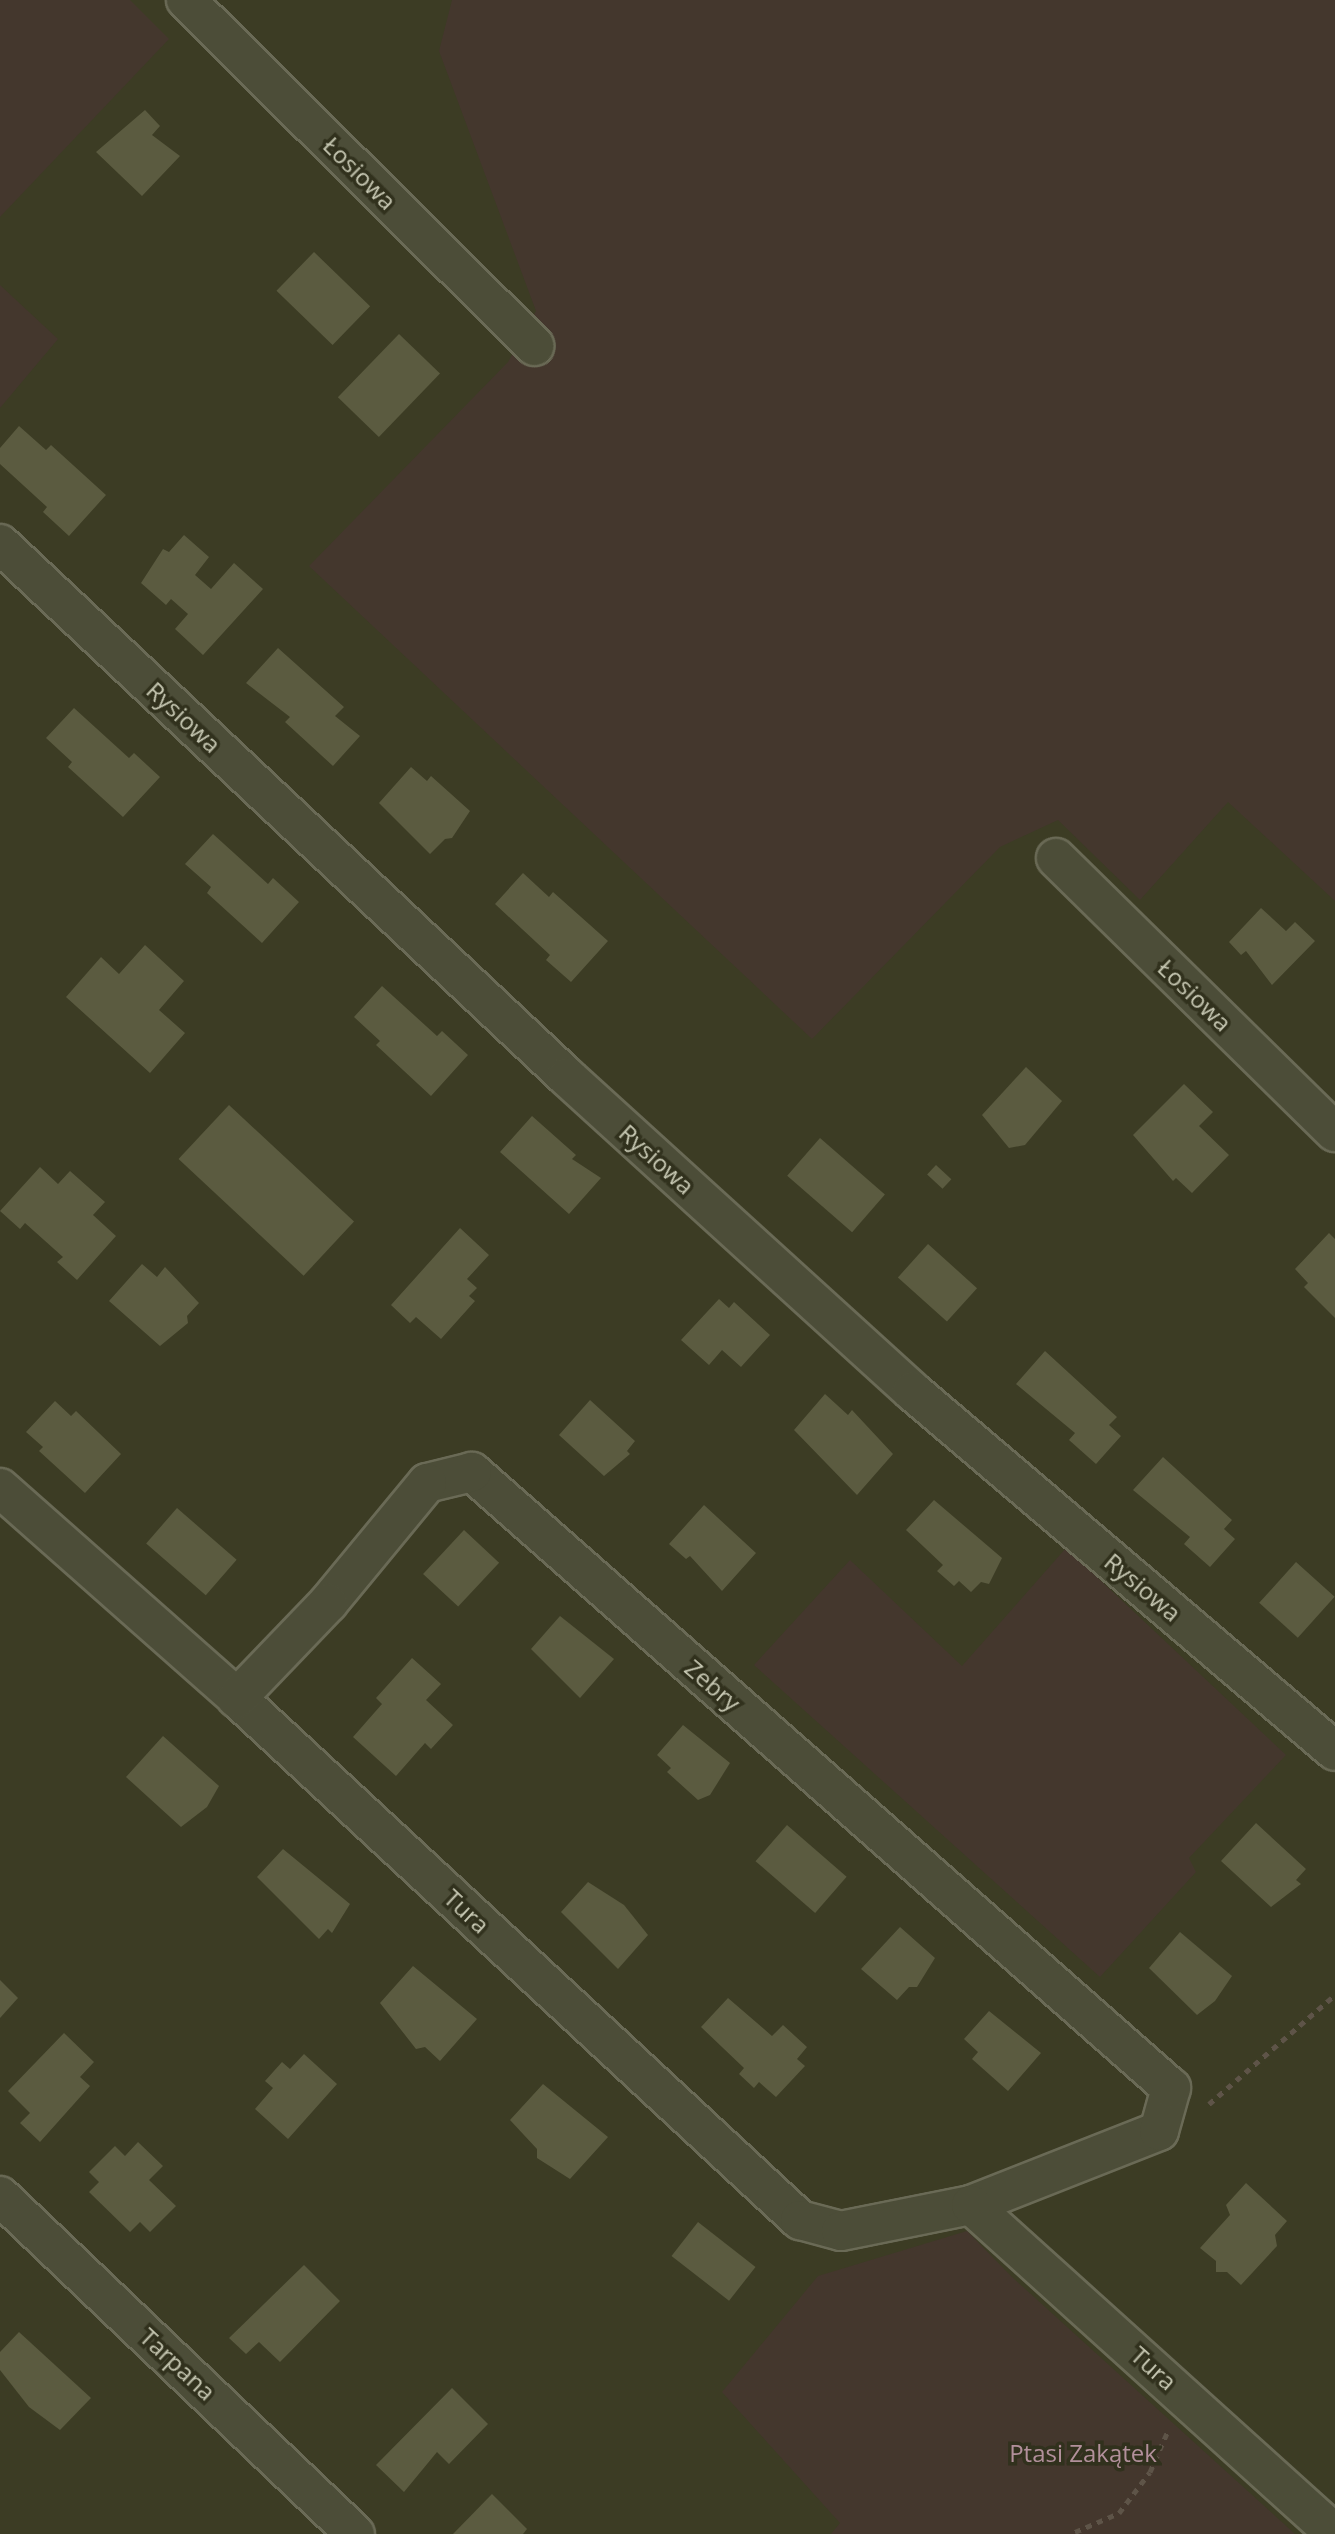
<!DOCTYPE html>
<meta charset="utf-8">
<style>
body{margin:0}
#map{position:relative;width:1335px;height:2534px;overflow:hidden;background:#3c3c24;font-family:"Open Sans",sans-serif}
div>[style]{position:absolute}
.green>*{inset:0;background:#44372d}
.building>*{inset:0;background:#5b5b40;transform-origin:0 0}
.path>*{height:5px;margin-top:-2.5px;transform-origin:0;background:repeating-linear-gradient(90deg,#5e5448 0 6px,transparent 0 12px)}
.roads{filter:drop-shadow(2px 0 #6a6a56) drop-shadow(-2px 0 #6a6a56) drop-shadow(0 2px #6a6a56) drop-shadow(0 -2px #6a6a56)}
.minor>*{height:38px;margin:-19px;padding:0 19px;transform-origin:19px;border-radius:19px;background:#4c4d38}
span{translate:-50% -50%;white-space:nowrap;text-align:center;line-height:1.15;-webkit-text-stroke:7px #31311d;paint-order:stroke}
.street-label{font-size:24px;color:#c7c8b3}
.park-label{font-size:24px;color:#b2909b}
</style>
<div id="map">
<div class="green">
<i style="clip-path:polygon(0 0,130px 0,169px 39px,0 217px)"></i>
<i style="clip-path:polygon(452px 0,1335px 0,1335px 901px,1228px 802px,1140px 900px,1058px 820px,1000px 847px,812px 1039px,309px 566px,508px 362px,536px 311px,439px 51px)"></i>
<i style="clip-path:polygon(0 285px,58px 339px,0 408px)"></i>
<i style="clip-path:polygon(1066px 1548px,1286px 1755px,1189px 1858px,1196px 1872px,1100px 1977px,754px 1665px,850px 1560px,962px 1666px)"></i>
<i style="clip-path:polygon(967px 2231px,1012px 2277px,1295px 2534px,831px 2534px,840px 2523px,722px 2392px,818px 2276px)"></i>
</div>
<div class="building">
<i style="clip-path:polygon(145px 110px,160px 126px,152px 135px,180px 156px,142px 196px,96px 152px)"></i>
<i style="left:314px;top:252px;width:78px;height:54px;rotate:44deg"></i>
<i style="left:399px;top:334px;width:57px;height:88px;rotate:44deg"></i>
<i style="clip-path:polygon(19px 426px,46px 450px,51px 445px,106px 495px,69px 536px,43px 512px,47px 507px,0 464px,0 448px)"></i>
<i style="clip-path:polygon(184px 535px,209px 557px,195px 575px,211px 589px,234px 563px,263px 589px,203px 655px,175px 629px,188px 614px,171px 599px,166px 605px,141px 583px,163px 549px,169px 552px)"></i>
<i style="clip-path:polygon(278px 648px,344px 707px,335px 716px,360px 736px,333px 766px,285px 722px,290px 717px,246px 683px)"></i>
<i style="clip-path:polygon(74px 708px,129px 758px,134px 753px,160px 777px,123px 817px,68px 767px,72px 762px,46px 738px)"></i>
<i style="clip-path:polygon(411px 767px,427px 781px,431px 776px,470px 811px,452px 838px,445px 839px,430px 854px,379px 803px)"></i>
<i style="clip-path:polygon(213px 834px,268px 884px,273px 878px,299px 902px,262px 943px,207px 893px,211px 887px,185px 864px)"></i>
<i style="clip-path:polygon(523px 873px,549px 897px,553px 892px,608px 941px,571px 982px,546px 960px,550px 955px,495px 904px)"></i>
<i style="clip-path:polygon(1261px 908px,1286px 931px,1295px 922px,1315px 941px,1272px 985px,1246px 951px,1241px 955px,1229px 942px)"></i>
<i style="clip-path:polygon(145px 945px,184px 981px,159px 1010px,185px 1033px,150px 1073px,66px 997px,101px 957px,119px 974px)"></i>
<i style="clip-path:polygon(382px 986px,437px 1036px,442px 1031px,468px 1055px,431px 1096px,376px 1045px,380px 1041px,354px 1017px)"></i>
<i style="clip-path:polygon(1026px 1067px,1062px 1101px,1025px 1145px,1009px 1148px,982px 1115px)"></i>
<i style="clip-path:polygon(1184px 1084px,1213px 1112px,1199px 1126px,1229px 1155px,1192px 1193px,1176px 1178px,1173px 1181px,1133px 1135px)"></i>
<i style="left:229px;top:1105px;width:171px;height:74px;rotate:43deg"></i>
<i style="clip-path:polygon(532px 1116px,576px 1155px,572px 1159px,601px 1178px,569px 1214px,500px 1152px)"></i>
<i style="left:820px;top:1138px;width:86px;height:50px;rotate:41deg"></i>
<i style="left:936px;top:1165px;width:21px;height:13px;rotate:43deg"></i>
<i style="clip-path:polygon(40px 1167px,58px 1184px,70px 1171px,105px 1202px,93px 1215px,116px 1236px,77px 1280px,57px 1262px,63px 1257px,25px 1223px,20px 1229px,0 1211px)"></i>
<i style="clip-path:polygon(460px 1228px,489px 1255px,467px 1279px,477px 1288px,469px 1296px,475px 1301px,441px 1339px,416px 1317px,410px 1323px,391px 1305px)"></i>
<i style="clip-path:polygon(1329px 1233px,1335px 1239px,1335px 1318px,1304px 1287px,1308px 1283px,1295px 1269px)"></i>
<i style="left:928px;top:1244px;width:66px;height:45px;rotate:42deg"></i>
<i style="clip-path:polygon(142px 1264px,157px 1277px,165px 1267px,199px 1303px,187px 1316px,188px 1323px,160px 1346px,109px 1301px)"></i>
<i style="clip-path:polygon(719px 1299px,729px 1308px,734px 1302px,770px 1335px,741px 1367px,722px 1350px,709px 1365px,681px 1340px)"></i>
<i style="clip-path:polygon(1045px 1351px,1117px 1417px,1109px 1425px,1121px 1436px,1096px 1464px,1069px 1440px,1075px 1433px,1016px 1384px)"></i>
<i style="clip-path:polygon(825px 1394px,848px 1415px,852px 1410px,893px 1454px,857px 1495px,794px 1430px)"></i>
<i style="clip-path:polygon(590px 1400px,635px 1441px,627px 1451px,630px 1454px,604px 1476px,559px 1435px)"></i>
<i style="clip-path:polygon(55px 1401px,71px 1416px,76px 1411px,121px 1454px,85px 1493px,39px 1451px,43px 1447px,26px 1432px)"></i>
<i style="clip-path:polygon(1163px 1457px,1232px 1520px,1224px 1529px,1235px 1539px,1210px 1567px,1184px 1544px,1190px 1537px,1133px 1490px)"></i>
<i style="clip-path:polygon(934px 1500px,1002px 1558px,989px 1584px,981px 1582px,971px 1592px,959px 1581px,954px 1586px,937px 1571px,943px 1565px,906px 1530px)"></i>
<i style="clip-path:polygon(704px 1505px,756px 1553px,722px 1591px,690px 1556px,686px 1559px,669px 1544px)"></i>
<i style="left:177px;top:1508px;width:79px;height:47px;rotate:41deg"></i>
<i style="left:464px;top:1530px;width:48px;height:60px;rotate:43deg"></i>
<i style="left:1296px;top:1562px;width:52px;height:55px;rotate:42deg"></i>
<i style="clip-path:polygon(560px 1616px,614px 1659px,580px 1698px,531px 1649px)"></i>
<i style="clip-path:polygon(412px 1658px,441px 1684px,426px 1700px,453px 1725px,431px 1749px,425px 1743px,396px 1776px,353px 1737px,382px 1704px,376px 1698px)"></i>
<i style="clip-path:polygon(683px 1725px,730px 1763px,710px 1795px,698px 1800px,667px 1772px,671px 1768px,657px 1755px)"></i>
<i style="clip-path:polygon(163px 1736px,219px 1786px,207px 1807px,181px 1827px,126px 1777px)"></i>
<i style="clip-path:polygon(1256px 1823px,1306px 1869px,1296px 1880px,1301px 1884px,1271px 1907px,1221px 1861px)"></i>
<i style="left:787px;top:1825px;width:79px;height:48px;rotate:41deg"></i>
<i style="clip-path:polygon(283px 1849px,350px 1904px,332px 1933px,328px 1929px,319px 1939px,257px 1877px)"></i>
<i style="clip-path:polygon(588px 1882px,624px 1905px,648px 1935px,618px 1969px,561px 1912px)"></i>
<i style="clip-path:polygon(900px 1927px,935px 1958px,917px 1987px,909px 1987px,897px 2000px,861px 1969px)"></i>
<i style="clip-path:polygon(1180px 1932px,1232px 1976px,1215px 2001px,1197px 2015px,1149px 1968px)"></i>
<i style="clip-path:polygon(413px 1966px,477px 2019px,440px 2061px,425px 2047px,416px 2049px,380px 2003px)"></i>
<i style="clip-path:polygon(0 1980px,18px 1998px,0 2018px)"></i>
<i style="clip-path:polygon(728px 1998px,772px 2036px,783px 2025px,807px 2047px,797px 2059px,805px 2066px,776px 2097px,759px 2082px,754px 2088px,739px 2074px,744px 2068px,701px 2027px)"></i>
<i style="clip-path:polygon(989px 2011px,1041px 2053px,1008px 2091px,972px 2059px,978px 2052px,964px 2039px)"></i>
<i style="clip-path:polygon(64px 2033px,94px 2062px,80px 2077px,90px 2086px,40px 2142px,20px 2123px,30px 2113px,8px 2091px)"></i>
<i style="clip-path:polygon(304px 2054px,337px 2084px,288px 2139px,255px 2109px,273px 2088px,265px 2081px,282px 2062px,290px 2069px)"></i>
<i style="clip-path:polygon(543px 2084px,608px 2137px,570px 2179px,537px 2158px,537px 2149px,510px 2120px)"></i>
<i style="clip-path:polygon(138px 2142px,163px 2166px,149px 2180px,176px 2206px,150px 2232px,140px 2222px,130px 2232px,89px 2192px,99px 2182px,89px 2172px,115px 2146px,125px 2156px)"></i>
<i style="clip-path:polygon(1246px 2183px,1287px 2221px,1275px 2235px,1277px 2246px,1241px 2285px,1227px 2272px,1216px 2272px,1216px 2261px,1200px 2248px,1230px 2215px,1226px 2205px)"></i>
<i style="left:698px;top:2222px;width:73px;height:43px;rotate:38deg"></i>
<i style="clip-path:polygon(304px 2265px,340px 2301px,280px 2362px,259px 2342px,246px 2354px,229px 2338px)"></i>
<i style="clip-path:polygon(19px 2332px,91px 2398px,60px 2430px,29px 2407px,0 2370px,0 2352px)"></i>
<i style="clip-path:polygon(452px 2388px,488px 2424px,449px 2464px,437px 2452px,404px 2492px,376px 2465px)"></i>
<i style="clip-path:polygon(492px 2494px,527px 2529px,523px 2534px,453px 2534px)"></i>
</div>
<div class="path">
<i style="left:1209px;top:2104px;width:167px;rotate:-40.9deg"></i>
<i style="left:1075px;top:2532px;width:48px;rotate:-23.4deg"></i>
<i style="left:1119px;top:2513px;width:51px;rotate:-52.9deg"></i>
<i style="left:1150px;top:2472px;width:43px;rotate:-66.4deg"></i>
</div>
<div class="roads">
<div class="minor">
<i style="left:186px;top:0;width:491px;rotate:44.8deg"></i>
<i style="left:0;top:544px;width:778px;rotate:43.23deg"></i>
<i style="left:567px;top:1077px;width:466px;rotate:42.3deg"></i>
<i style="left:912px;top:1391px;width:555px;rotate:40.4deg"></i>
<i style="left:1056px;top:858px;width:391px;rotate:44.5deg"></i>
<i style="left:0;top:1488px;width:317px;rotate:41.5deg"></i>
<i style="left:237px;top:1698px;width:768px;rotate:42.84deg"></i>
<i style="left:800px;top:2220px;width:42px;rotate:15deg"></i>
<i style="left:841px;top:2231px;width:133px;rotate:-11.3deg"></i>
<i style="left:971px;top:2205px;width:202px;rotate:-21.5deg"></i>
<i style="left:1159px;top:2131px;width:45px;rotate:-74.4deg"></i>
<i style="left:1171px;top:2088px;width:932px;rotate:-138.61deg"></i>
<i style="left:472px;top:1472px;width:46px;rotate:166.3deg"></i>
<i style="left:427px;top:1483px;width:156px;rotate:129.5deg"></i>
<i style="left:328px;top:1603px;width:132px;rotate:133.8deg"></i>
<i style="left:0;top:2196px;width:490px;rotate:43.6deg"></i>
<i style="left:971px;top:2205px;width:491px;rotate:42.1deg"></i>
</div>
</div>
<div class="street-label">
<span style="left:360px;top:173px;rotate:45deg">Łosiowa</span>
<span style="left:184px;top:717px;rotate:43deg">Rysiowa</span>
<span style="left:1195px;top:995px;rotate:44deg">Łosiowa</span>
<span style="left:657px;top:1159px;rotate:42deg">Rysiowa</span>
<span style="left:1143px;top:1587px;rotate:40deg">Rysiowa</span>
<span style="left:713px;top:1685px;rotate:41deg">Zebry</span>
<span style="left:467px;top:1911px;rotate:43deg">Tura</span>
<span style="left:178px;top:2364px;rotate:43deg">Tarpana</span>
<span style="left:1154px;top:2368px;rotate:42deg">Tura</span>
</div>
<div class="park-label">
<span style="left:1083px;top:2453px">Ptasi Zakątek</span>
</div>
</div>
